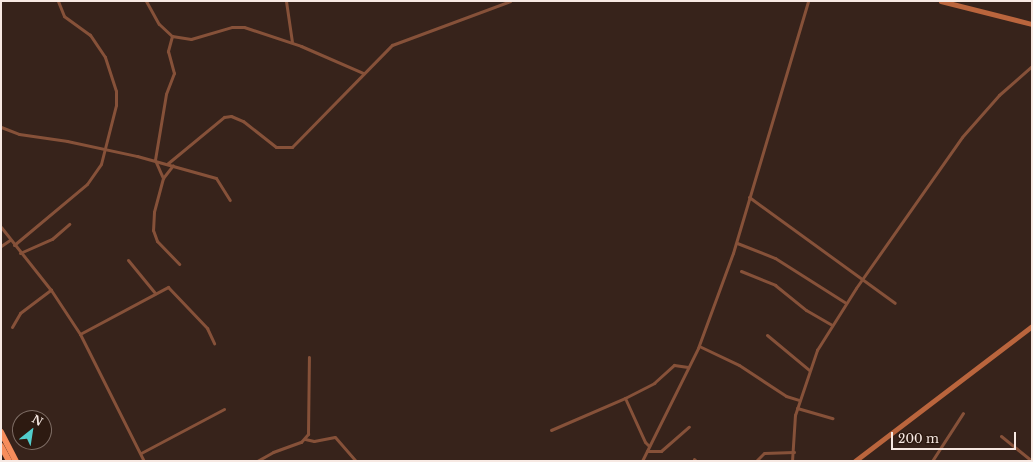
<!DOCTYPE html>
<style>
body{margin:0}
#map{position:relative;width:1033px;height:462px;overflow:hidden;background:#37231b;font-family:"Libre Baskerville",serif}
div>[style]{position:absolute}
.street>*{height:3px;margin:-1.5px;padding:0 1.5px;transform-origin:1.5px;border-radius:1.5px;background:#865139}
.secondary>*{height:4.5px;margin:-2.25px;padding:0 2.25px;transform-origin:2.25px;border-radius:2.25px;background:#ba653d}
.highway>*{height:6px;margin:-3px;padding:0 3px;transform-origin:3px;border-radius:3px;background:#f68d5c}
span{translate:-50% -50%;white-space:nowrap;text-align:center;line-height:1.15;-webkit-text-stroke:4px #2d1a11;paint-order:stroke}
.frame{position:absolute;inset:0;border:2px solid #f7e9e3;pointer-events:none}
.north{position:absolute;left:12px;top:410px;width:40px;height:40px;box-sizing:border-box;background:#2d1a11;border:1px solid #7e6d65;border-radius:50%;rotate:30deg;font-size:11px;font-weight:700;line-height:16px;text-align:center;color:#f7e9e3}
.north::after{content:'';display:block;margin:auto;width:14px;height:18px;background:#52cdcc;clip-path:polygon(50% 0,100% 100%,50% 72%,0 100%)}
.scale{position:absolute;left:891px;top:432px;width:125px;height:18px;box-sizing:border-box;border:2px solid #f7e9e3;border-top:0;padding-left:5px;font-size:12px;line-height:14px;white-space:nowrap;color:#f7e9e3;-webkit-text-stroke:3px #2d1a11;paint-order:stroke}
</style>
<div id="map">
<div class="street">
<i style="left:146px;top:1px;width:26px;rotate:61deg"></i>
<i style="left:159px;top:24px;width:18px;rotate:43deg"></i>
<i style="left:172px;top:36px;width:19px;rotate:9deg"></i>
<i style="left:191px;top:39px;width:43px;rotate:-16.3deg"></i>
<i style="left:232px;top:27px;width:12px"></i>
<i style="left:244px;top:27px;width:60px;rotate:18.4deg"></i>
<i style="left:301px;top:46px;width:68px;rotate:23.5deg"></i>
<i style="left:286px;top:1px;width:41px;rotate:81.7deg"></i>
<i style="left:172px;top:36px;width:16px;rotate:105deg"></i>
<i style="left:168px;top:51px;width:23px;rotate:75deg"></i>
<i style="left:174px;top:73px;width:22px;rotate:111deg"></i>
<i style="left:166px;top:94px;width:67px;rotate:99.5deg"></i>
<i style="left:155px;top:160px;width:20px;rotate:66deg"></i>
<i style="left:163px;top:178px;width:35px;rotate:105deg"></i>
<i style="left:154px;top:212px;width:18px;rotate:93deg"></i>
<i style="left:153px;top:230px;width:12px;rotate:70deg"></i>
<i style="left:157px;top:241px;width:32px;rotate:46deg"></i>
<i style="left:1px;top:127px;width:19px;rotate:21deg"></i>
<i style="left:19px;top:134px;width:49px;rotate:8.3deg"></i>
<i style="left:67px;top:141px;width:72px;rotate:12.1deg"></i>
<i style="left:137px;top:156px;width:82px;rotate:15.6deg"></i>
<i style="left:216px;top:178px;width:26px;rotate:58deg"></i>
<i style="left:167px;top:164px;width:74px;rotate:-39.5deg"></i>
<i style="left:224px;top:117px;width:7px;rotate:-8deg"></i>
<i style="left:231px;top:116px;width:13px;rotate:23deg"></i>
<i style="left:243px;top:121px;width:42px;rotate:38.2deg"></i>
<i style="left:276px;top:147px;width:16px"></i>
<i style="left:292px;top:147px;width:143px;rotate:-45.6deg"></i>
<i style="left:392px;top:45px;width:126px;rotate:-20.4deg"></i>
<i style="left:163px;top:178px;width:16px;rotate:-52deg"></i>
<i style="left:749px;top:197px;width:180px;rotate:36deg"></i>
<i style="left:1px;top:227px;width:80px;rotate:51.6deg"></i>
<i style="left:51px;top:290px;width:53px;rotate:56.6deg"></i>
<i style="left:80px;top:334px;width:142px;rotate:63.3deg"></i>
<i style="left:737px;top:243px;width:41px;rotate:21.5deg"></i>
<i style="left:775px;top:258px;width:84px;rotate:32.4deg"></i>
<i style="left:14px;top:245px;width:95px;rotate:-39.9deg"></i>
<i style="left:87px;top:184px;width:24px;rotate:-55deg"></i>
<i style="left:101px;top:164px;width:61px;rotate:-75.7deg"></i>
<i style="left:116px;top:105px;width:14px;rotate:-90deg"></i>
<i style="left:116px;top:91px;width:36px;rotate:-108deg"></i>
<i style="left:105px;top:57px;width:27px;rotate:-124deg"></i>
<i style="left:90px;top:35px;width:32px;rotate:-144deg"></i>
<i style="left:64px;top:16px;width:16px;rotate:-112deg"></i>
<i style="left:1px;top:246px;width:11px;rotate:-34deg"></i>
<i style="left:20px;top:253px;width:35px;rotate:-24deg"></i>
<i style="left:52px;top:239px;width:23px;rotate:-41deg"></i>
<i style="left:128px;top:260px;width:43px;rotate:50.7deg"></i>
<i style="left:741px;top:271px;width:37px;rotate:22deg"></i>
<i style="left:775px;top:285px;width:40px;rotate:39deg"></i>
<i style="left:806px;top:310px;width:30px;rotate:30deg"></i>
<i style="left:12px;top:327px;width:16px;rotate:-60deg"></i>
<i style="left:20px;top:313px;width:39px;rotate:-37deg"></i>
<i style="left:80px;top:334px;width:100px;rotate:-28.1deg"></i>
<i style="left:168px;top:287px;width:57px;rotate:46.4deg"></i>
<i style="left:207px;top:328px;width:17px;rotate:65deg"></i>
<i style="left:767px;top:335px;width:55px;rotate:39.8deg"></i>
<i style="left:699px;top:346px;width:44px;rotate:25.4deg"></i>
<i style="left:739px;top:365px;width:56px;rotate:33.4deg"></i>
<i style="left:786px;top:396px;width:14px;rotate:17deg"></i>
<i style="left:625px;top:398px;width:48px;rotate:65.6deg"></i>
<i style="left:645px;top:442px;width:6px;rotate:45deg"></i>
<i style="left:797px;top:408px;width:37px;rotate:16deg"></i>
<i style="left:551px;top:430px;width:81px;rotate:-23.4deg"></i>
<i style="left:625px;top:398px;width:33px;rotate:-27deg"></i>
<i style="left:654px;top:383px;width:27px;rotate:-42deg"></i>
<i style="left:674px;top:365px;width:14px;rotate:8deg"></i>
<i style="left:1001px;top:436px;width:40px;rotate:39deg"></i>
<i style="left:305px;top:439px;width:9px;rotate:13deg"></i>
<i style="left:314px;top:441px;width:21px;rotate:-11deg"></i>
<i style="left:335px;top:437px;width:32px;rotate:49deg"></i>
<i style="left:647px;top:451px;width:14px"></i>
<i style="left:661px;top:451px;width:37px;rotate:-41deg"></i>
<i style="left:141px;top:453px;width:94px;rotate:-27.9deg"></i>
<i style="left:694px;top:459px;width:3px;rotate:45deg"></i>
<i style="left:257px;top:461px;width:18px;rotate:-29deg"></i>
<i style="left:273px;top:452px;width:30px;rotate:-20deg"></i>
<i style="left:301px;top:442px;width:11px;rotate:-49deg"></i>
<i style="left:308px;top:434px;width:77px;rotate:-89.3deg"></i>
<i style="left:642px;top:461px;width:126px;rotate:-63.6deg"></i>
<i style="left:698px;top:348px;width:101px;rotate:-69.8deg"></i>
<i style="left:733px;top:253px;width:263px;rotate:-73.4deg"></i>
<i style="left:756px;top:461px;width:11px;rotate:-45deg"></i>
<i style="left:764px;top:453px;width:30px;rotate:-2deg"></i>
<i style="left:792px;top:461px;width:46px;rotate:-86.3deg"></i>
<i style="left:795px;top:415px;width:69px;rotate:-71.3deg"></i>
<i style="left:817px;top:350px;width:73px;rotate:-57.8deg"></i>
<i style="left:856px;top:288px;width:184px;rotate:-54.9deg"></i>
<i style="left:962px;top:137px;width:56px;rotate:-48.6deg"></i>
<i style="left:999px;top:95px;width:44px;rotate:-41.3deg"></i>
<i style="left:932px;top:461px;width:57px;rotate:-57.1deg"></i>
</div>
<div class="secondary">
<i style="left:941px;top:1px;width:94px;rotate:14.2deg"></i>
<i style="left:855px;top:461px;width:223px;rotate:-37.3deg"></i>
</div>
<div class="highway">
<i style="left:1px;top:432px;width:33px;rotate:63deg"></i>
<i style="left:1px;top:446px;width:17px;rotate:62deg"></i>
</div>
<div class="frame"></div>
<div class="north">N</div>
<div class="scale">200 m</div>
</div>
